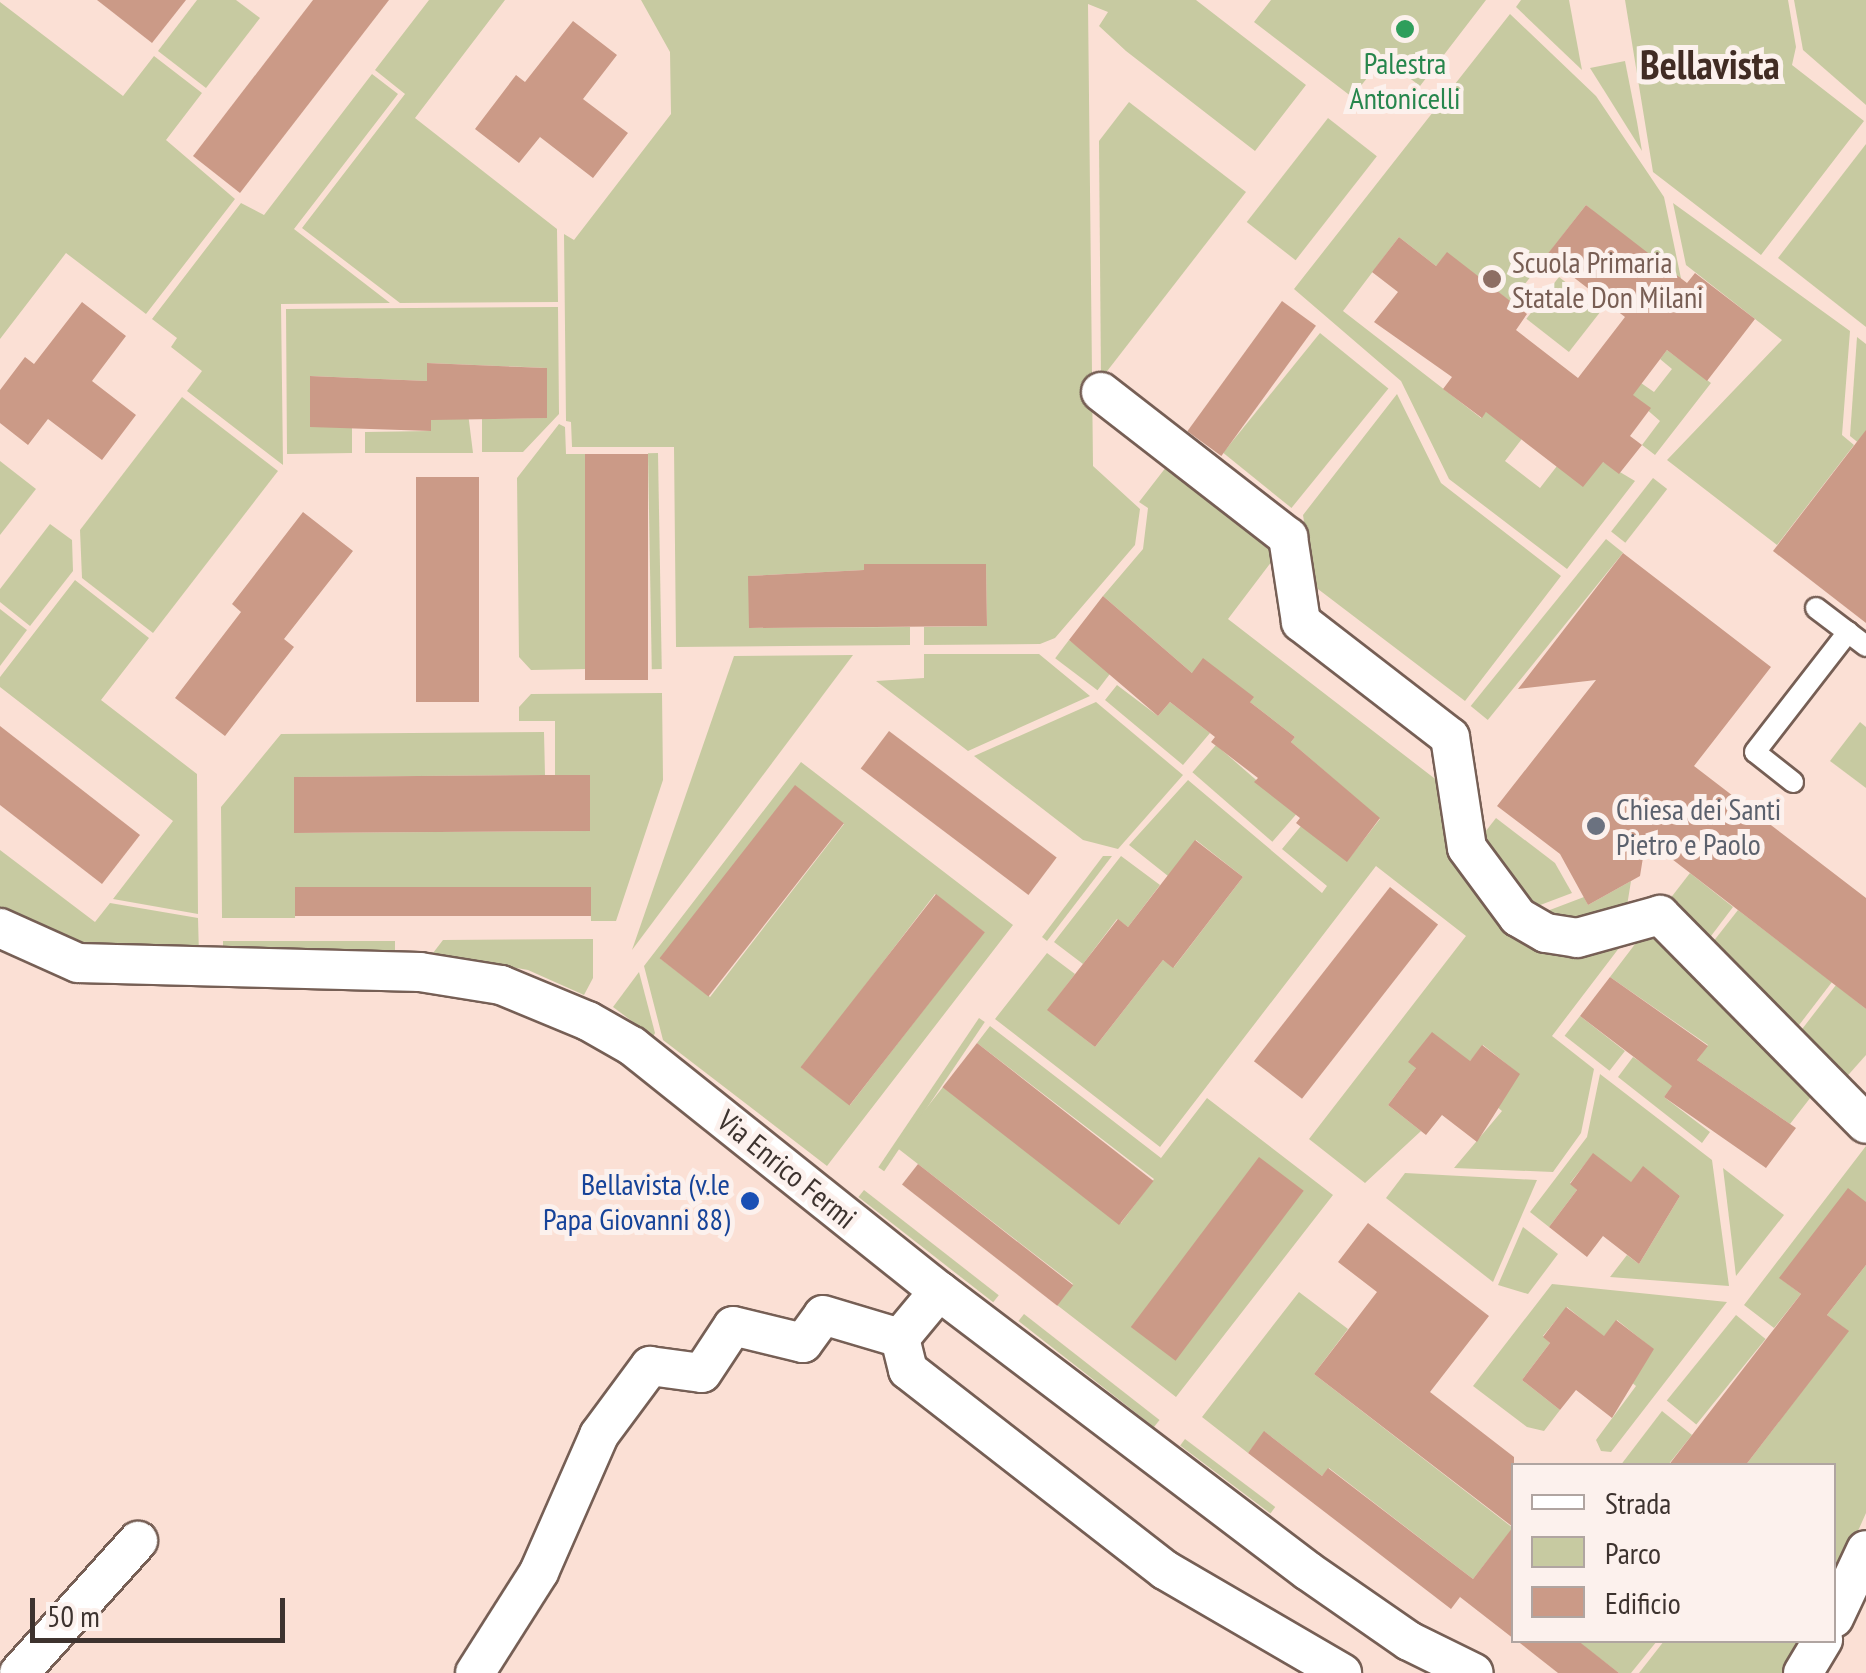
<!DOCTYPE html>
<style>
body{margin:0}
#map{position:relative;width:1866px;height:1673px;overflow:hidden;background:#fbe0d5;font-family:"PT Sans Narrow",sans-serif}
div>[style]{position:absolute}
.green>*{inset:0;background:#c7caa1;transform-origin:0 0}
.building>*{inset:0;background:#cb9a87;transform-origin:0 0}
.roads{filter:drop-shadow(2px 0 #765f55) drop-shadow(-2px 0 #765f55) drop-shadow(0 2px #765f55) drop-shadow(0 -2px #765f55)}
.lane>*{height:20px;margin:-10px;padding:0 10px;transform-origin:10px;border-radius:10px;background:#fff}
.street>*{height:38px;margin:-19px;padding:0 19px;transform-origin:19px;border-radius:19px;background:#fff}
.dots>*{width:28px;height:28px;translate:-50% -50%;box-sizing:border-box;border:5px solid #fcf1ed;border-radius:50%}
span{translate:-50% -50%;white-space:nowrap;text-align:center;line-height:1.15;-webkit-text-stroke:10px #fcf1ed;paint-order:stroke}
.leisure-label{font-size:30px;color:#27864d}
.education-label{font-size:30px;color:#785e54}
.left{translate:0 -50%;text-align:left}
.worship-label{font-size:30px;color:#5b616d}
.street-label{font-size:30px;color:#3d332f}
.transit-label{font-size:30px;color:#164399}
.right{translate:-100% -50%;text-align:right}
.district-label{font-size:40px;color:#412c24;font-weight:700}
.legend{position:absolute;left:1511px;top:1463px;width:325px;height:180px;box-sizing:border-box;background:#fcf1ed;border:2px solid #b0a5a1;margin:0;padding:12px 18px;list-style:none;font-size:30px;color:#3d332f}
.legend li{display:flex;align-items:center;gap:20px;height:50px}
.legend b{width:50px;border:2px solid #b0a5a1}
.scale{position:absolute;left:30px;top:1598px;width:255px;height:45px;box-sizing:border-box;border:5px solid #3d332f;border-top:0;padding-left:12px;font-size:30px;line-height:35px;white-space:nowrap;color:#3d332f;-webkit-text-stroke:8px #fcf1ed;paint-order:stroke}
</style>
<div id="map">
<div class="green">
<i style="clip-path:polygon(197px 0,236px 0,260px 18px,206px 88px,158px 51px)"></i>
<i style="clip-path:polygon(429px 0,505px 0,415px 118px,557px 229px,558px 302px,400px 303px,302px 228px,405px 94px,375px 70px)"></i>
<i style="clip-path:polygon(641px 0,1196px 0,1306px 85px,1255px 151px,1126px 51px,1099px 26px,1108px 12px,1088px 4px,1093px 466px,1140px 509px,1135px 545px,1055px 638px,1040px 644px,924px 645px,924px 627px,987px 626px,986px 564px,864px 564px,864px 570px,749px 576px,749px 628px,910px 627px,910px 645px,676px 647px,674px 447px,572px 447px,571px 422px,566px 421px,564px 234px,574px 240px,671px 114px,670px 52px)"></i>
<i style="clip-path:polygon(1271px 0,1486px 0,1420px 86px,1383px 58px,1352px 97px,1254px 22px)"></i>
<i style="clip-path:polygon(1521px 0,1569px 0,1582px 70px,1516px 7px)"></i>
<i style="clip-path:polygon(1625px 0,1788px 0,1796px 47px,1792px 65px,1864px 121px,1761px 255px,1653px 172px)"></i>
<i style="clip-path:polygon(1794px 0,1866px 0,1866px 105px,1803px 50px)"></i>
<i style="clip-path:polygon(0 2px,123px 96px,154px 56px,202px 93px,166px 140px,235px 199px,146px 314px,66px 253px,0 339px)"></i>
<i style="clip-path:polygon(1510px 14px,1596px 96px,1664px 197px,1683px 288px,1586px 205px,1511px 302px,1447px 253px,1436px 266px,1399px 237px,1343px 311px,1481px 418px,1508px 384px,1550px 402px,1505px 461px,1540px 488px,1557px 466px,1603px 462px,1635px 481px,1567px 569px,1449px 479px,1401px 381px,1294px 289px)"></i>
<i style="clip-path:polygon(1625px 61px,1637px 122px,1642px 151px,1590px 68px)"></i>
<i style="clip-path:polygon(372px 74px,398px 94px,294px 229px,390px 303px,281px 304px,283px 465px,187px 391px,202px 371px,171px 347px,177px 338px,152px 319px,241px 203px,264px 215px)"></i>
<i style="clip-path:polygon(1129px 102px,1246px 192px,1101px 379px,1099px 141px)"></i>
<i style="left:1328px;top:118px;width:62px;height:132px;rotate:38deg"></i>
<i style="clip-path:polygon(1866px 144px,1866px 327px,1778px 258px)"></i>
<i style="clip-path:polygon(1673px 203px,1850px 331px,1842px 435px,1854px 445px,1777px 545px,1667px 460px,1782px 340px,1686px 265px)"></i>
<i style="left:1559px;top:277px;width:54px;height:53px;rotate:38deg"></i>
<i style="clip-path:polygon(558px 307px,559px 414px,523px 452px,482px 452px,482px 419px,547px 418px,547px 368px,428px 363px,427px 381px,311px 376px,310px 427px,352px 426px,352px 453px,287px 454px,286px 309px)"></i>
<i style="left:1320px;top:333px;width:88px;height:154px;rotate:39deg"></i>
<i style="clip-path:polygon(1857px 337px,1866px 344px,1866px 449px,1850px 436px)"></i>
<i style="clip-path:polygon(1667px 350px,1711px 383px,1655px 455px,1642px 445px,1660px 421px,1613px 380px,1641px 383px,1654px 392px,1672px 369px,1660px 359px)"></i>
<i style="clip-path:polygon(1397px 394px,1441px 483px,1561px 576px,1465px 701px,1314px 586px,1303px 515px)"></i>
<i style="clip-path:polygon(182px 397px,278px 471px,153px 633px,82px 578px,80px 530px)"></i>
<i style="clip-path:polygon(431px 413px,468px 413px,473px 453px,365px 453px,365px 432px,430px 431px)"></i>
<i style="clip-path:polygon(559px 424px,565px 427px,566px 454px,585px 454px,587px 669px,531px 670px,519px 657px,517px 478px)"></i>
<i style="left:658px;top:453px;width:216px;height:10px;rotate:89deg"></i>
<i style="clip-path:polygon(0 461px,36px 489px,0 535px)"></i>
<i style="clip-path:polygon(1170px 462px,1281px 549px,1228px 619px,1443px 785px,1519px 937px,1559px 956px,1580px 955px,1632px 931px,1552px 1036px,1594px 1069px,1581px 1133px,1553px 1172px,1454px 1168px,1502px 1111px,1495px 1105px,1519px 1074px,1483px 1045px,1458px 1076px,1416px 1068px,1388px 1105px,1421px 1131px,1365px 1183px,1309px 1139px,1466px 936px,1376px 866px,1160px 1147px,995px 1019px,1047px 953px,1075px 974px,1048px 1010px,1095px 1047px,1163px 960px,1174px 967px,1243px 877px,1196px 840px,1168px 876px,1129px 845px,1188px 780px,1322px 893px,1327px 886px,1282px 849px,1301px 826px,1347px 861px,1380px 819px,1291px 742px,1295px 737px,1250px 702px,1192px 673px,1103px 596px,1143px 549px,1148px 508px,1139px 502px)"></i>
<i style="left:1653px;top:478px;width:18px;height:68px;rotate:38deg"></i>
<i style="clip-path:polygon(50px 524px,72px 540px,73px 571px,30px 626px,0 602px,0 589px)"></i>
<i style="left:1606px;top:539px;width:22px;height:215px;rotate:39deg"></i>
<i style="clip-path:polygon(75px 580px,149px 638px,101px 700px,197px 774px,198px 914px,113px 899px,173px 821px,0 687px,0 677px)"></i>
<i style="clip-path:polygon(0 609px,27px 630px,0 666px)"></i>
<i style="left:1069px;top:640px;width:53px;height:23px;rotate:37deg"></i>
<i style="clip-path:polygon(924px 654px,1039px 654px,1090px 696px,968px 751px,876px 681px,924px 678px)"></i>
<i style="clip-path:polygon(853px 655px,632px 950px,734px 656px)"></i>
<i style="clip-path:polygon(1117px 685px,1158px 716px,1170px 702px,1210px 733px,1183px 765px,1105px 700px)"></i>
<i style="clip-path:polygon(662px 693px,663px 780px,616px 921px,591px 921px,590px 887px,296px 889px,295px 918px,222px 918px,221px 807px,281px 734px,544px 732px,545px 775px,294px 777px,295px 833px,589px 831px,589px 775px,555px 775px,555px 721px,519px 721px,519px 707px,531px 694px)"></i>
<i style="clip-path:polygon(1096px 702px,1183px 775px,1118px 849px,1083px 840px,974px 756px)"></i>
<i style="clip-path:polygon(1860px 722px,1866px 727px,1866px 788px,1830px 761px)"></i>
<i style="left:1216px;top:745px;width:106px;height:36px;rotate:41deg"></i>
<i style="clip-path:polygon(evenodd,801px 762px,1013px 925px,827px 1166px,663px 1040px,644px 966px,801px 762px,795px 786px,844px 824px,710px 997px,661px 959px,795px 786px,801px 762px,935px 894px,984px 932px,850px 1105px,802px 1068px,935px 894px)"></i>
<i style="clip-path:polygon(1496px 818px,1555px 863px,1572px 893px,1527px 910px,1475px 845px)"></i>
<i style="clip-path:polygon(0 850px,95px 922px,110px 903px,198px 918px,199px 955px,87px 946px,0 911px)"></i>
<i style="clip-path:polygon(1103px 856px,1112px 856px,1047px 941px,1042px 937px)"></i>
<i style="clip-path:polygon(1121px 856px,1160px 885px,1128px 927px,1117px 919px,1083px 964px,1054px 942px)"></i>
<i style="clip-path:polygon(1690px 873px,1733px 907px,1705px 944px,1666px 904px)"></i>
<i style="clip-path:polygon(1631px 881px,1627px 906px,1601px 921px,1534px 916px,1584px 897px,1588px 905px)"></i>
<i style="clip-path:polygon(1738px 910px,1832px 982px,1793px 1033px,1709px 947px)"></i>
<i style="clip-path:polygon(1654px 930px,1814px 1093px,1790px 1124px,1697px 1060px,1708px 1045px,1610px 977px,1645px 931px)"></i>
<i style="clip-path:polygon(593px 939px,593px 978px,584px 995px,528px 970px,433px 953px,443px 940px)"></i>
<i style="left:223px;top:941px;width:172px;height:14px"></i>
<i style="clip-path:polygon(639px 972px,655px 1033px,653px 1037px,613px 1007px)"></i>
<i style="clip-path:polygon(1836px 985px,1866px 1009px,1866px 1055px,1842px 1082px,1796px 1037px)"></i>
<i style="left:1580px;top:1016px;width:57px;height:25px;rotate:38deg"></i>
<i style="left:979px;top:1018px;width:7px;height:180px;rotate:34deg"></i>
<i style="clip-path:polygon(990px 1026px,1161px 1158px,1207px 1098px,1333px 1195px,1176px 1397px,1057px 1305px,1073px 1284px,896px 1147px,943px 1087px,1121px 1223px,1154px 1179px,977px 1043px)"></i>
<i style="clip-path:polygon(1633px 1057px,1674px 1084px,1664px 1097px,1710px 1132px,1702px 1143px,1618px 1077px)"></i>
<i style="clip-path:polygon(1600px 1074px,1712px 1160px,1729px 1286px,1610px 1277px,1627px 1255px,1639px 1264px,1680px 1196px,1643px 1167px,1619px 1198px,1593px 1154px,1570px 1183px,1577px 1190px,1549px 1227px,1530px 1212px,1587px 1137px)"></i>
<i style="clip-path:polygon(1866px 1146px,1866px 1202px,1780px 1278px,1801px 1294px,1774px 1328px,1744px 1305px)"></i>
<i style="clip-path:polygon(1723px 1168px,1784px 1215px,1736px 1276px)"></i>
<i style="clip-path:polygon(1405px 1173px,1537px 1180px,1493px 1282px,1386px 1198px)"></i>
<i style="left:864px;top:1190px;width:171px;height:9px;rotate:38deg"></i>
<i style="clip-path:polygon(1523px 1227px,1558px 1254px,1528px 1294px,1498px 1285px)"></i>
<i style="clip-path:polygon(1866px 1265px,1866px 1513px,1834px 1585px,1834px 1466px,1745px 1466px,1848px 1331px,1827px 1315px)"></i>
<i style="clip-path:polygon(1552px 1284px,1727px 1302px,1611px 1452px,1601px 1451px,1596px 1440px,1636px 1386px,1630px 1381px,1653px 1349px,1617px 1320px,1592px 1352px,1600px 1334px,1567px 1307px,1543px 1336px,1550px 1343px,1522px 1380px,1560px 1410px,1544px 1431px,1527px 1427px,1473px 1386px)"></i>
<i style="clip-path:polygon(1299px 1292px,1348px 1329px,1314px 1374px,1513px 1528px,1473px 1579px,1329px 1468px,1322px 1476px,1265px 1432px,1248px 1453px,1202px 1417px)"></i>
<i style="left:1024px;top:1314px;width:172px;height:9px;rotate:38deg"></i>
<i style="left:1736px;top:1315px;width:38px;height:110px;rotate:39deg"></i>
<i style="clip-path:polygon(1662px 1411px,1692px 1435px,1668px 1465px,1620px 1466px)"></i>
<i style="left:1185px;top:1439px;width:113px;height:8px;rotate:37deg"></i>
<i style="clip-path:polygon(1803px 1640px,1793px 1673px,1639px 1673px,1664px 1641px)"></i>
<i style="clip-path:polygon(1577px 1641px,1657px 1641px,1631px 1673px,1619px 1673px)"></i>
</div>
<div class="building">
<i style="clip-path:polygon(97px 0,186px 0,152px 43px)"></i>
<i style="clip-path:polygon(313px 0,389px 0,240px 193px,193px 156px)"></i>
<i style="clip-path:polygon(573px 21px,617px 55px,583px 99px,628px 133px,593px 178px,540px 137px,519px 163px,475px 129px,516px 75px,525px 82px)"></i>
<i style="clip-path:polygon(1586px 205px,1687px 283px,1695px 273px,1755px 319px,1707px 381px,1667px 350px,1633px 395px,1651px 408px,1630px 436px,1642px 445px,1619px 474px,1603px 462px,1583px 487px,1486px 412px,1482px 418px,1443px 389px,1452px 377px,1374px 322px,1398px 292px,1372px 272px,1399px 237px,1436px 266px,1447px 252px,1527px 314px,1516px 330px,1578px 378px,1625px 317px,1546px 256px)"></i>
<i style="left:1282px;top:301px;width:42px;height:161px;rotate:36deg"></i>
<i style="clip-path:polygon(82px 302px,126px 336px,92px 381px,136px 415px,102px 460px,48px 419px,28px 445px,0 423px,0 390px,25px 357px,34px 364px)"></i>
<i style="clip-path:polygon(427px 363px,547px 368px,547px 418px,431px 420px,431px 431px,310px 427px,310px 376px,427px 381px)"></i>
<i style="clip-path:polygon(1866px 430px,1866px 623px,1773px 551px)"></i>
<i style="left:585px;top:454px;width:63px;height:226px"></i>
<i style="left:416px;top:477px;width:63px;height:225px"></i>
<i style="clip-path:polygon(303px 512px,353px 551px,284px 639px,294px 647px,225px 736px,175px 698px,241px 612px,232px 604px)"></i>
<i style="clip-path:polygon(1623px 553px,1771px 667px,1694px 766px,1866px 898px,1866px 1009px,1646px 839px,1640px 876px,1588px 905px,1560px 854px,1497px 806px,1596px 680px,1518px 689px)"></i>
<i style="clip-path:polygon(864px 564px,986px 564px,987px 626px,749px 628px,748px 576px,864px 570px)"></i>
<i style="clip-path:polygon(1103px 596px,1192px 673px,1203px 658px,1254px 697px,1250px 702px,1295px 737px,1291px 742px,1380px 818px,1347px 862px,1296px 823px,1300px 818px,1254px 782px,1258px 778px,1211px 742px,1215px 737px,1170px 702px,1158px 716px,1069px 640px)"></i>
<i style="clip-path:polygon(0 726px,140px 835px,102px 884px,0 805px)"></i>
<i style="left:889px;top:731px;width:210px;height:47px;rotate:37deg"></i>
<i style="clip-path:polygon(545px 775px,590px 775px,590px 831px,294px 833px,294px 777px)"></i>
<i style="left:795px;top:785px;width:62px;height:220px;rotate:38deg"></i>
<i style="clip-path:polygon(1195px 840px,1243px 877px,1173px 968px,1163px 960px,1095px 1047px,1047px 1010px,1118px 919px,1128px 927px)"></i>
<i style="left:591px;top:887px;width:29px;height:296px;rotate:90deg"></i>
<i style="left:1390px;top:887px;width:61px;height:221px;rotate:38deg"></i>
<i style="left:936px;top:894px;width:62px;height:220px;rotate:38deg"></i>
<i style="clip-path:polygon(1610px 977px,1708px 1046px,1697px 1060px,1796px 1128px,1766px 1168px,1664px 1097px,1672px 1086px,1580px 1016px)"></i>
<i style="clip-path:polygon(1432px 1032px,1470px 1061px,1482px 1045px,1520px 1074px,1477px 1142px,1442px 1115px,1426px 1135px,1388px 1105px,1416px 1068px,1408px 1062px)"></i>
<i style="left:977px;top:1043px;width:224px;height:56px;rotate:38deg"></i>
<i style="clip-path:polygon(1593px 1153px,1631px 1182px,1643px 1166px,1680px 1196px,1639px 1264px,1603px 1236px,1587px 1257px,1549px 1227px,1577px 1190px,1570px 1184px)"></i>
<i style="left:1259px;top:1157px;width:56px;height:213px;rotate:37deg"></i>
<i style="left:918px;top:1164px;width:197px;height:26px;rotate:38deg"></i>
<i style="clip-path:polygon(1848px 1188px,1866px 1202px,1866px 1265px,1827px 1315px,1849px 1331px,1745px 1466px,1668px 1466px,1801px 1294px,1779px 1278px)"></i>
<i style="clip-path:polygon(1368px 1223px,1489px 1316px,1430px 1392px,1514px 1457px,1514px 1639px,1460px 1597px,1451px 1609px,1248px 1453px,1264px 1431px,1322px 1476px,1328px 1468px,1473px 1579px,1513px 1527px,1314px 1374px,1377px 1292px,1338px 1262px)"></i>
<i style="clip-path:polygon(1566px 1307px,1604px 1336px,1616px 1320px,1654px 1349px,1612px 1418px,1576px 1390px,1560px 1410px,1522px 1380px,1550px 1343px,1543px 1337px)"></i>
<i style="clip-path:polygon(1516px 1640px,1577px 1640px,1619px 1673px,1558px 1673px)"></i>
</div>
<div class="roads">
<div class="lane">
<i style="left:1816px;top:608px;width:63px;rotate:37.2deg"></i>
<i style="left:1793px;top:782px;width:48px;rotate:-141.7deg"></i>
<i style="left:1755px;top:752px;width:152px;rotate:-52.2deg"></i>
</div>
<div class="street">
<i style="left:1101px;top:392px;width:237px;rotate:37.8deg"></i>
<i style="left:1288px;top:537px;width:86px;rotate:81.3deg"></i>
<i style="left:1301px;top:622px;width:188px;rotate:37.7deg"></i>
<i style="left:1450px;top:737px;width:112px;rotate:81.3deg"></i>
<i style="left:1467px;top:848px;width:86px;rotate:53.5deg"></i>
<i style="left:1518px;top:917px;width:32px;rotate:30deg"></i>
<i style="left:1546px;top:933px;width:31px;rotate:9deg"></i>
<i style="left:1577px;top:938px;width:86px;rotate:-15.5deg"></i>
<i style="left:1660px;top:915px;width:293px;rotate:45.4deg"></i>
<i style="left:0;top:928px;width:85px;rotate:24.2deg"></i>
<i style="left:78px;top:963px;width:342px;rotate:1.5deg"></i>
<i style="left:420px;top:972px;width:82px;rotate:9.1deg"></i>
<i style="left:501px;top:985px;width:94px;rotate:22.5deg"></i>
<i style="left:588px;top:1021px;width:51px;rotate:29.6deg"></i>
<i style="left:632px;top:1046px;width:393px;rotate:38.6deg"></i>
<i style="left:939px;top:1291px;width:463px;rotate:37.2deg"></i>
<i style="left:1308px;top:1571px;width:123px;rotate:34.7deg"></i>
<i style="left:1409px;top:1641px;width:72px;rotate:26.2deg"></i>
<i style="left:900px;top:1338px;width:33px;rotate:76deg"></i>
<i style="left:908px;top:1370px;width:326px;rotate:37.9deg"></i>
<i style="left:1165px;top:1570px;width:205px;rotate:30.2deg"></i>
<i style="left:1834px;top:1618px;width:75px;rotate:-64.8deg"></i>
<i style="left:19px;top:1673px;width:178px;rotate:-48deg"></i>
<i style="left:475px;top:1673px;width:120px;rotate:-57.6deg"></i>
<i style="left:539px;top:1572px;width:150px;rotate:-66.3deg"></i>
<i style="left:599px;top:1435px;width:86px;rotate:-53.5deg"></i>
<i style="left:650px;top:1366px;width:52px;rotate:7.7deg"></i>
<i style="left:702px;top:1373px;width:56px;rotate:-56.6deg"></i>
<i style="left:733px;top:1326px;width:72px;rotate:13.7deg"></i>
<i style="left:803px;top:1343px;width:34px;rotate:-54deg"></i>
<i style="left:823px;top:1315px;width:80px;rotate:16.6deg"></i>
<i style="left:900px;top:1338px;width:61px;rotate:-50.3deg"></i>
<i style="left:1803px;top:1673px;width:39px;rotate:-59deg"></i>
</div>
</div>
<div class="dots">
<i style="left:1405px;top:29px;background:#2e9e5b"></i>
<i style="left:1492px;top:279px;background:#8d6e63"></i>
<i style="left:1596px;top:826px;background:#6b7280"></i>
<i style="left:750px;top:1201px;background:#1a4fb4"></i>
</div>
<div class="leisure-label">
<span style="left:1405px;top:80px">Palestra<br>Antonicelli</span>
</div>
<div class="education-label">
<span class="left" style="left:1512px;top:279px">Scuola Primaria<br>Statale Don Milani</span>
</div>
<div class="worship-label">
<span class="left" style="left:1616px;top:826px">Chiesa dei Santi<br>Pietro e Paolo</span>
</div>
<div class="street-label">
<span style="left:787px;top:1169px;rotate:39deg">Via Enrico Fermi</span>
</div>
<div class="transit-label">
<span class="right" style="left:730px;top:1201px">Bellavista (v.le<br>Papa Giovanni 88)</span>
</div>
<div class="district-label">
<span style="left:1710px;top:64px">Bellavista</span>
</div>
<ul class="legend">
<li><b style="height:12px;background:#fff"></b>Strada</li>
<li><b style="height:28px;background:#c7caa1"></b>Parco</li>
<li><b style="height:28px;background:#cb9a87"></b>Edificio</li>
</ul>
<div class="scale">50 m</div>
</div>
